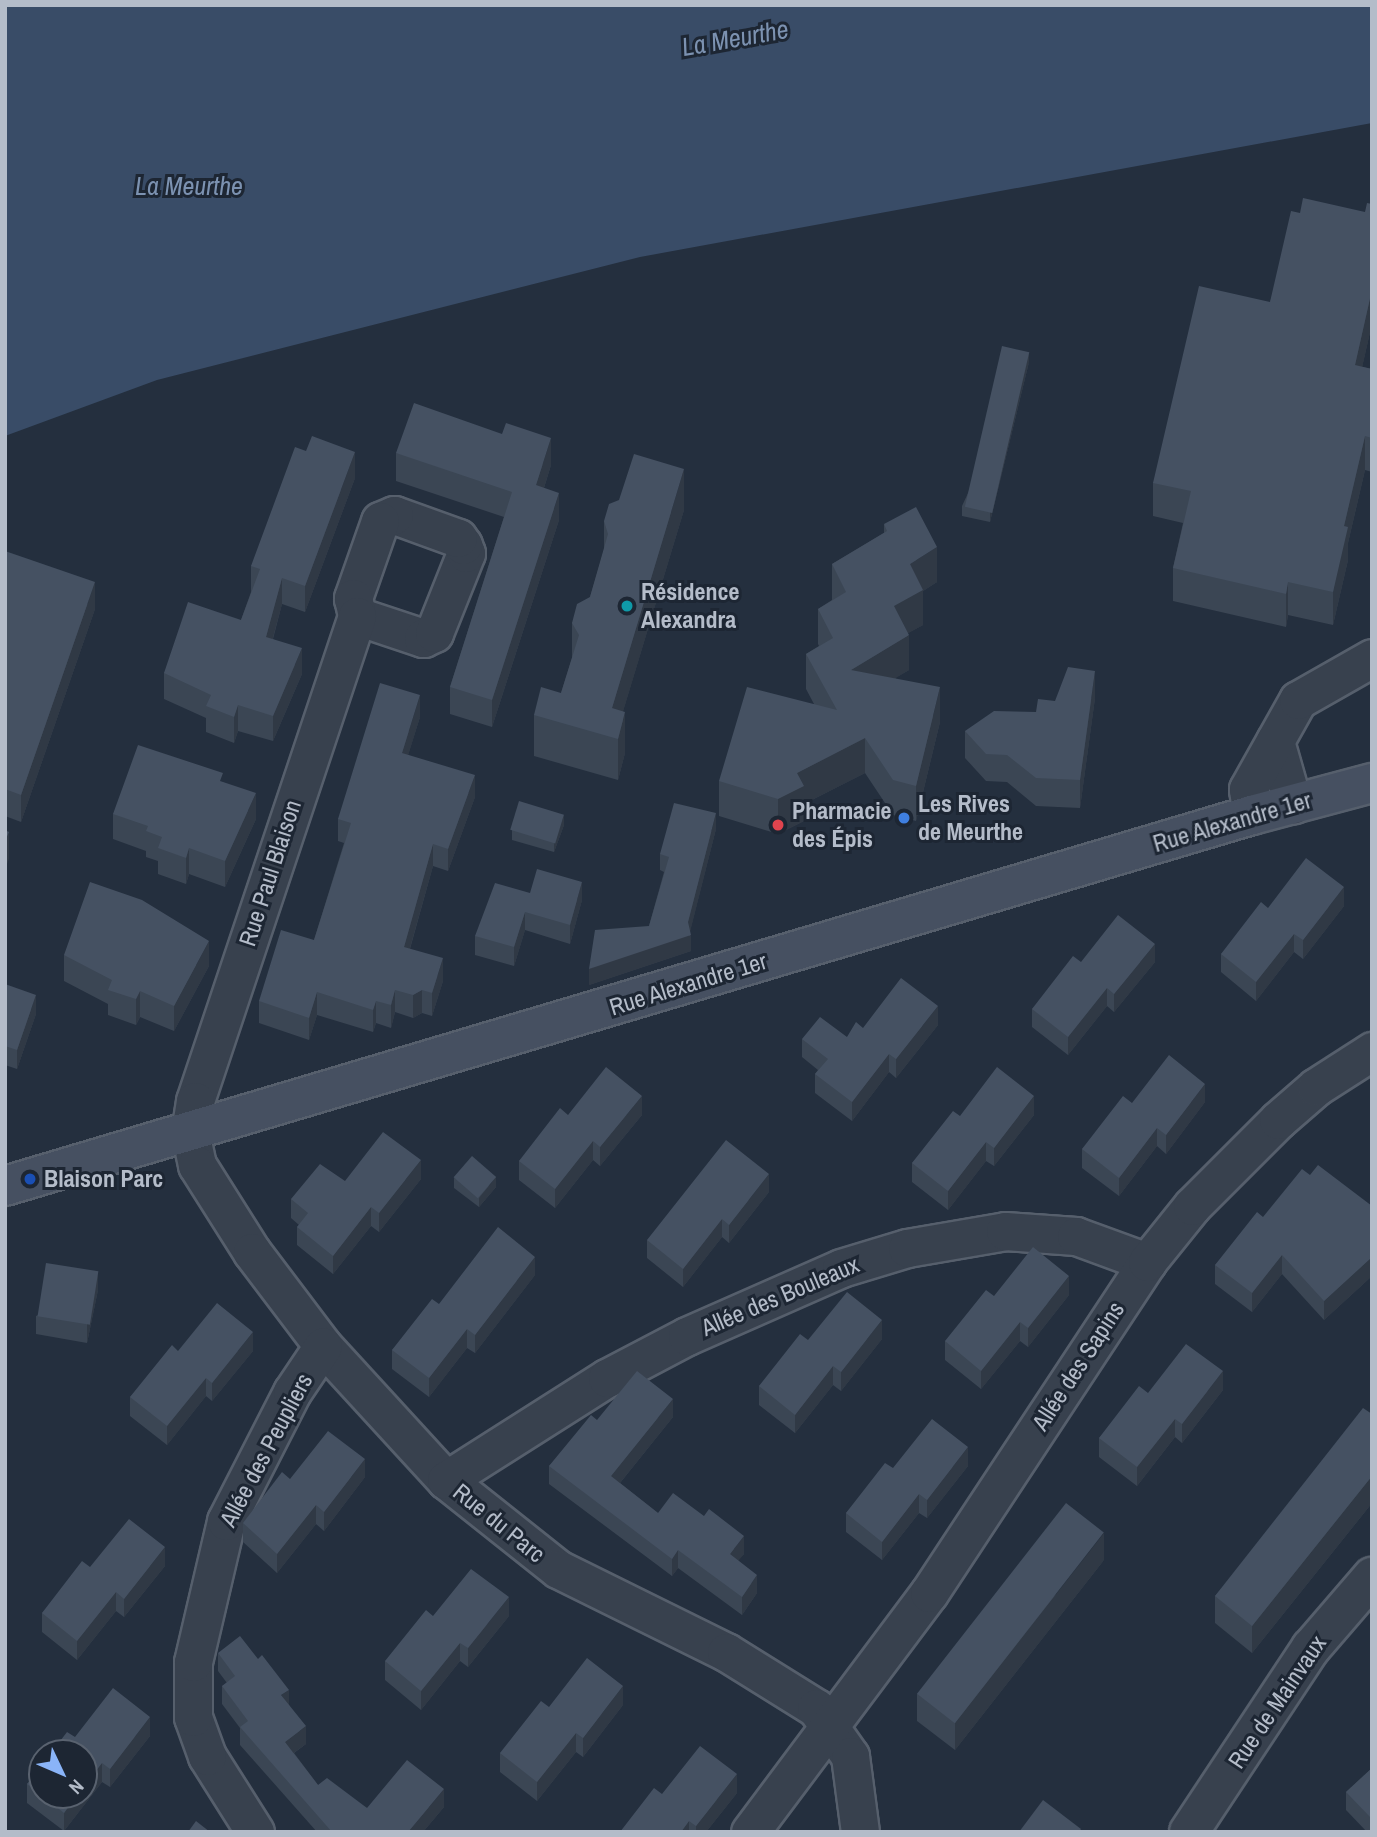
<!DOCTYPE html>
<meta charset="utf-8">
<style>
body{margin:0}
#map{position:relative;width:1377px;height:1837px;overflow:hidden;background:#242f3e;font-family:"Archivo Narrow",sans-serif}
div>[style]{position:absolute}
.water>*{inset:0;background:#394c67}
.roads{filter:drop-shadow(2px 0 #565f6c) drop-shadow(-2px 0 #565f6c) drop-shadow(0 2px #565f6c) drop-shadow(0 -2px #565f6c)}
.minor>*{height:37px;margin:-18.5px;padding:0 18.5px;transform-origin:18.5px;border-radius:18.5px;background:#38414e}
.tertiary>*{height:38px;margin:-19px;padding:0 19px;transform-origin:19px;border-radius:19px;background:#38414e}
.secondary>*{height:38px;margin:-19px;padding:0 19px;transform-origin:19px;border-radius:19px;background:#465061}
.wall>*{inset:0;background:#3b4654}
.shaded-wall>*{inset:0;background:#303945}
.building>*{inset:0;background:#455162;transform-origin:0 0}
.dots>*{width:19px;height:19px;translate:-50% -50%;box-sizing:border-box;border:4px solid #1d2633;border-radius:50%}
span{translate:-50% -50%;white-space:nowrap;text-align:center;line-height:1.15;-webkit-text-stroke:6px #1d2633;paint-order:stroke}
.poi-label{font-size:24px;color:#b4bcc9;font-weight:700}
.left{translate:0 -50%;text-align:left}
.street-label{font-size:24px;color:#b4bcc9}
.water-label{font-size:26px;color:#7c92b1;font-style:italic}
.frame{position:absolute;inset:0;border:7px solid #b4bcc9;pointer-events:none}
.north{position:absolute;left:28px;top:1739px;width:70px;height:70px;box-sizing:border-box;background:#1d2633;border:2px solid #59626f;border-radius:50%;rotate:134deg;font-size:19px;font-weight:700;line-height:28px;text-align:center;color:#b4bcc9}
.north::after{content:'';display:block;margin:auto;width:24px;height:32px;background:#8ab4f8;clip-path:polygon(50% 0,100% 100%,50% 72%,0 100%)}
</style>
<div id="map">
<div class="water">
<i style="clip-path:polygon(5px 5px,1372px 5px,1372px 123px,640px 257px,157px 380px,5px 436px)"></i>
</div>
<div class="roads">
<div class="minor">
<i style="left:357px;top:616px;width:70px;rotate:18.4deg"></i>
<i style="left:423px;top:638px;width:12px;rotate:-24deg"></i>
<i style="left:434px;top:633px;width:86px;rotate:-68.2deg"></i>
<i style="left:466px;top:553px;width:9px;rotate:-111deg"></i>
<i style="left:463px;top:545px;width:9px;rotate:-126deg"></i>
<i style="left:458px;top:538px;width:68px;rotate:-160.2deg"></i>
<i style="left:394px;top:515px;width:15px;rotate:157deg"></i>
<i style="left:380px;top:521px;width:82px;rotate:109.3deg"></i>
<i style="left:353px;top:598px;width:18px;rotate:77deg"></i>
<i style="left:357px;top:616px;width:511px;rotate:108.47deg"></i>
<i style="left:195px;top:1101px;width:31px;rotate:99deg"></i>
<i style="left:190px;top:1132px;width:34px;rotate:78deg"></i>
<i style="left:197px;top:1165px;width:103px;rotate:57.7deg"></i>
<i style="left:252px;top:1252px;width:118px;rotate:52.9deg"></i>
<i style="left:323px;top:1346px;width:182px;rotate:47.5deg"></i>
<i style="left:446px;top:1480px;width:143px;rotate:38.5deg"></i>
<i style="left:558px;top:1569px;width:187px;rotate:26.3deg"></i>
<i style="left:726px;top:1652px;width:106px;rotate:31.9deg"></i>
<i style="left:816px;top:1708px;width:59px;rotate:54.7deg"></i>
<i style="left:850px;top:1756px;width:77px;rotate:82.5deg"></i>
<i style="left:1275px;top:741px;width:66px;rotate:74.1deg"></i>
<i style="left:1252px;top:815px;width:26px;rotate:-99deg"></i>
<i style="left:1248px;top:789px;width:102px;rotate:-60.7deg"></i>
<i style="left:1298px;top:700px;width:85px;rotate:-29.6deg"></i>
<i style="left:446px;top:1480px;width:191px;rotate:-32.4deg"></i>
<i style="left:607px;top:1378px;width:90px;rotate:-27.7deg"></i>
<i style="left:687px;top:1336px;width:168px;rotate:-23.8deg"></i>
<i style="left:841px;top:1268px;width:69px;rotate:-16.9deg"></i>
<i style="left:907px;top:1248px;width:99px;rotate:-9.8deg"></i>
<i style="left:1005px;top:1231px;width:71px;rotate:4deg"></i>
<i style="left:1076px;top:1236px;width:76px;rotate:20.1deg"></i>
<i style="left:255px;top:1832px;width:90px;rotate:-122.3deg"></i>
<i style="left:207px;top:1756px;width:41px;rotate:-109.7deg"></i>
<i style="left:193px;top:1717px;width:55px;rotate:-90deg"></i>
<i style="left:193px;top:1662px;width:145px;rotate:-76.8deg"></i>
<i style="left:226px;top:1521px;width:145px;rotate:-62.9deg"></i>
<i style="left:292px;top:1392px;width:55px;rotate:-56deg"></i>
<i style="left:750px;top:1832px;width:299px;rotate:-53.2deg"></i>
<i style="left:929px;top:1593px;width:396px;rotate:-56.6deg"></i>
<i style="left:1147px;top:1262px;width:72px;rotate:-51.2deg"></i>
<i style="left:1192px;top:1206px;width:122px;rotate:-45deg"></i>
<i style="left:1278px;top:1120px;width:50px;rotate:-41deg"></i>
<i style="left:1316px;top:1087px;width:67px;rotate:-32.7deg"></i>
</div>
<div class="tertiary">
<i style="left:1189px;top:1832px;width:221px;rotate:-56.5deg"></i>
<i style="left:1311px;top:1648px;width:94px;rotate:-49.3deg"></i>
</div>
<div class="secondary">
<i style="left:5px;top:1186px;width:1301px;rotate:-16.57deg"></i>
<i style="left:1252px;top:815px;width:124px;rotate:-14.9deg"></i>
</div>
</div>
<div class="wall">
<i style="clip-path:polygon(1372px 204px,1372px 328px,1371px 328px,1362px 367px,1372px 369px,1372px 472px,1365px 470px,1348px 543px,1348px 560px,1333px 625px,1288px 615px,1286px 627px,1173px 601px,1173px 568px,1183px 523px,1153px 516px,1153px 483px,1270px 302px,1300px 213px,1365px 212px)"></i>
<i style="clip-path:polygon(1029px 362px,990px 522px,962px 516px,962px 506px)"></i>
<i style="clip-path:polygon(396px 453px,551px 465px,544px 488px,559px 520px,492px 727px,450px 714px,450px 687px,504px 517px,396px 481px)"></i>
<i style="clip-path:polygon(355px 478px,305px 612px,282px 604px,273px 639px,302px 674px,273px 741px,238px 731px,234px 743px,206px 732px,206px 718px,164px 699px,164px 673px,241px 620px,251px 592px,251px 566px)"></i>
<i style="clip-path:polygon(684px 510px,623px 711px,625px 753px,618px 780px,534px 756px,534px 715px,561px 693px,572px 658px,572px 623px,590px 597px,604px 550px,604px 521px)"></i>
<i style="clip-path:polygon(884px 524px,937px 582px,923px 591px,923px 625px,908px 633px,909px 670px,895px 678px,940px 722px,916px 821px,893px 815px,865px 773px,804px 804px,804px 821px,778px 834px,719px 816px,719px 781px,814px 704px,806px 689px,806px 654px,819px 646px,818px 644px,818px 609px,832px 600px,832px 564px,884px 533px)"></i>
<i style="clip-path:polygon(5px 551px,95px 609px,21px 822px,5px 816px)"></i>
<i style="clip-path:polygon(1095px 698px,1080px 808px,1036px 806px,1007px 782px,986px 781px,965px 758px,965px 731px,1036px 712px,1055px 701px)"></i>
<i style="clip-path:polygon(420px 717px,408px 755px,475px 797px,448px 871px,433px 866px,410px 949px,443px 981px,432px 1016px,422px 1013px,413px 1018px,395px 1012px,391px 1028px,376px 1023px,373px 1032px,317px 1015px,309px 1040px,259px 1023px,259px 1001px,314px 940px,344px 843px,338px 841px,338px 819px)"></i>
<i style="clip-path:polygon(223px 782px,256px 819px,225px 887px,189px 874px,186px 884px,158px 874px,158px 861px,146px 857px,146px 851px,113px 839px,113px 814px)"></i>
<i style="clip-path:polygon(564px 825px,554px 852px,512px 840px,512px 830px)"></i>
<i style="clip-path:polygon(716px 829px,690px 931px,691px 951px,589px 985px,649px 926px,664px 872px,660px 870px,660px 854px)"></i>
<i style="clip-path:polygon(530px 893px,582px 900px,570px 944px,525px 930px,514px 966px,475px 955px,475px 936px)"></i>
<i style="clip-path:polygon(1344px 906px,1303px 959px,1294px 952px,1256px 1001px,1221px 972px,1221px 954px,1268px 908px)"></i>
<i style="clip-path:polygon(64px 955px,209px 966px,174px 1031px,140px 1017px,136px 1025px,108px 1015px,108px 1004px,64px 981px)"></i>
<i style="clip-path:polygon(1081px 962px,1155px 962px,1114px 1012px,1107px 1006px,1068px 1055px,1032px 1027px,1032px 1009px)"></i>
<i style="clip-path:polygon(5px 984px,36px 1014px,17px 1069px,5px 1065px)"></i>
<i style="clip-path:polygon(938px 1025px,896px 1078px,889px 1072px,852px 1121px,815px 1093px,815px 1074px,818px 1070px,802px 1057px,802px 1039px,847px 1037px,863px 1028px)"></i>
<i style="clip-path:polygon(1205px 1102px,1166px 1154px,1157px 1146px,1119px 1196px,1082px 1168px,1082px 1149px,1132px 1103px)"></i>
<i style="clip-path:polygon(568px 1115px,642px 1115px,600px 1166px,593px 1160px,555px 1208px,519px 1180px,519px 1161px)"></i>
<i style="clip-path:polygon(1034px 1115px,994px 1166px,986px 1161px,948px 1210px,912px 1182px,912px 1163px,960px 1116px)"></i>
<i style="clip-path:polygon(1310px 1175px,1372px 1206px,1372px 1276px,1324px 1320px,1282px 1274px,1252px 1312px,1215px 1284px,1215px 1265px)"></i>
<i style="clip-path:polygon(454px 1178px,496px 1187px,479px 1207px,454px 1188px)"></i>
<i style="clip-path:polygon(421px 1179px,379px 1232px,371px 1226px,333px 1274px,297px 1245px,297px 1227px,299px 1225px,291px 1218px,291px 1199px,345px 1181px)"></i>
<i style="clip-path:polygon(769px 1192px,729px 1243px,722px 1237px,683px 1287px,647px 1258px,647px 1240px)"></i>
<i style="clip-path:polygon(535px 1275px,475px 1353px,467px 1348px,429px 1397px,392px 1369px,392px 1350px,439px 1304px)"></i>
<i style="clip-path:polygon(98px 1290px,87px 1343px,36px 1334px,36px 1316px)"></i>
<i style="clip-path:polygon(1069px 1295px,1028px 1347px,1020px 1341px,981px 1389px,945px 1360px,945px 1341px)"></i>
<i style="clip-path:polygon(882px 1339px,841px 1391px,833px 1385px,795px 1433px,759px 1405px,759px 1386px,808px 1340px)"></i>
<i style="clip-path:polygon(178px 1351px,253px 1351px,212px 1401px,206px 1396px,167px 1445px,130px 1416px,130px 1397px)"></i>
<i style="clip-path:polygon(1223px 1390px,1182px 1443px,1175px 1437px,1137px 1486px,1099px 1457px,1099px 1438px,1148px 1393px)"></i>
<i style="clip-path:polygon(1372px 1414px,1372px 1503px,1252px 1653px,1215px 1623px,1215px 1596px)"></i>
<i style="clip-path:polygon(673px 1417px,620px 1483px,658px 1513px,744px 1554px,738px 1560px,757px 1593px,742px 1615px,678px 1568px,672px 1576px,549px 1484px,549px 1466px,597px 1420px)"></i>
<i style="clip-path:polygon(968px 1466px,927px 1518px,919px 1513px,882px 1560px,846px 1532px,846px 1513px,893px 1468px)"></i>
<i style="clip-path:polygon(365px 1477px,324px 1531px,316px 1524px,277px 1573px,243px 1542px,243px 1523px,290px 1479px)"></i>
<i style="clip-path:polygon(1104px 1560px,955px 1750px,917px 1721px,917px 1694px)"></i>
<i style="clip-path:polygon(165px 1566px,124px 1617px,116px 1611px,77px 1660px,42px 1632px,42px 1613px,90px 1567px)"></i>
<i style="clip-path:polygon(509px 1616px,468px 1667px,460px 1661px,421px 1710px,385px 1680px,385px 1661px)"></i>
<i style="clip-path:polygon(218px 1653px,289px 1705px,306px 1744px,294px 1753px,318px 1785px,367px 1808px,444px 1807px,423px 1832px,317px 1832px,240px 1745px,240px 1728px,222px 1704px,222px 1686px,227px 1683px,218px 1671px)"></i>
<i style="clip-path:polygon(623px 1705px,583px 1757px,576px 1752px,537px 1801px,500px 1772px,500px 1753px)"></i>
<i style="clip-path:polygon(150px 1736px,110px 1787px,102px 1782px,64px 1831px,27px 1803px,27px 1784px,75px 1737px)"></i>
<i style="clip-path:polygon(1372px 1768px,1372px 1832px,1367px 1832px,1346px 1810px,1346px 1792px)"></i>
<i style="clip-path:polygon(737px 1793px,706px 1832px,620px 1832px)"></i>
</div>
<div class="shaded-wall">
<i style="clip-path:polygon(1371px 294px,1371px 328px,1355px 399px,1355px 365px)"></i>
<i style="clip-path:polygon(1029px 352px,1029px 362px,990px 522px,990px 513px)"></i>
<i style="clip-path:polygon(1365px 436px,1365px 470px,1348px 543px,1348px 560px,1333px 625px,1333px 592px,1344px 526px)"></i>
<i style="clip-path:polygon(551px 438px,551px 465px,536px 513px,536px 485px)"></i>
<i style="clip-path:polygon(355px 452px,355px 478px,305px 612px,305px 586px)"></i>
<i style="clip-path:polygon(684px 469px,684px 510px,615px 738px,612px 708px)"></i>
<i style="clip-path:polygon(559px 493px,559px 520px,492px 727px,492px 700px)"></i>
<i style="clip-path:polygon(937px 547px,937px 582px,923px 591px,923px 625px,894px 641px,894px 606px,910px 564px)"></i>
<i style="clip-path:polygon(282px 578px,282px 604px,266px 663px,266px 637px)"></i>
<i style="clip-path:polygon(95px 582px,95px 609px,21px 822px,21px 795px)"></i>
<i style="clip-path:polygon(1288px 582px,1288px 615px,1286px 627px,1286px 594px)"></i>
<i style="clip-path:polygon(909px 635px,909px 670px,851px 705px,851px 670px)"></i>
<i style="clip-path:polygon(302px 648px,302px 674px,273px 741px,273px 716px)"></i>
<i style="clip-path:polygon(1095px 671px,1095px 698px,1080px 808px,1080px 780px)"></i>
<i style="clip-path:polygon(940px 687px,940px 722px,916px 821px,916px 786px)"></i>
<i style="clip-path:polygon(420px 695px,420px 717px,402px 775px,402px 753px)"></i>
<i style="clip-path:polygon(238px 705px,238px 731px,234px 743px,234px 717px)"></i>
<i style="clip-path:polygon(625px 712px,625px 753px,618px 780px,618px 739px)"></i>
<i style="clip-path:polygon(865px 738px,865px 773px,804px 804px,804px 821px,778px 834px,778px 799px,797px 773px)"></i>
<i style="clip-path:polygon(475px 775px,475px 797px,448px 871px,448px 849px)"></i>
<i style="clip-path:polygon(256px 793px,256px 819px,225px 887px,225px 861px)"></i>
<i style="clip-path:polygon(716px 813px,716px 829px,689px 936px,691px 935px,691px 951px,589px 985px,589px 969px,688px 922px)"></i>
<i style="clip-path:polygon(564px 815px,564px 825px,554px 852px,554px 843px)"></i>
<i style="clip-path:polygon(9px 832px,9px 859px,5px 869px,5px 842px)"></i>
<i style="clip-path:polygon(433px 844px,433px 866px,404px 969px,404px 947px)"></i>
<i style="clip-path:polygon(189px 848px,189px 874px,186px 884px,186px 858px)"></i>
<i style="clip-path:polygon(582px 882px,582px 900px,570px 944px,570px 925px)"></i>
<i style="clip-path:polygon(1344px 887px,1344px 906px,1303px 959px,1303px 940px)"></i>
<i style="clip-path:polygon(525px 912px,525px 930px,514px 966px,514px 947px)"></i>
<i style="clip-path:polygon(1294px 934px,1294px 952px,1256px 1001px,1256px 982px)"></i>
<i style="clip-path:polygon(209px 941px,209px 966px,174px 1031px,174px 1006px)"></i>
<i style="clip-path:polygon(1155px 944px,1155px 962px,1114px 1012px,1114px 994px)"></i>
<i style="clip-path:polygon(443px 958px,443px 981px,432px 1016px,432px 993px)"></i>
<i style="clip-path:polygon(1107px 988px,1107px 1006px,1068px 1055px,1068px 1037px)"></i>
<i style="clip-path:polygon(395px 990px,395px 1012px,391px 1028px,391px 1005px)"></i>
<i style="clip-path:polygon(422px 990px,422px 1013px,413px 1018px,413px 995px)"></i>
<i style="clip-path:polygon(140px 991px,140px 1017px,136px 1025px,136px 999px)"></i>
<i style="clip-path:polygon(317px 992px,317px 1015px,309px 1040px,309px 1018px)"></i>
<i style="clip-path:polygon(36px 995px,36px 1014px,17px 1069px,17px 1050px)"></i>
<i style="clip-path:polygon(376px 1001px,376px 1023px,373px 1032px,373px 1010px)"></i>
<i style="clip-path:polygon(938px 1006px,938px 1025px,896px 1078px,896px 1059px)"></i>
<i style="clip-path:polygon(889px 1054px,889px 1072px,852px 1121px,852px 1102px)"></i>
<i style="clip-path:polygon(1205px 1084px,1205px 1102px,1166px 1154px,1166px 1135px)"></i>
<i style="clip-path:polygon(642px 1096px,642px 1115px,600px 1166px,600px 1147px)"></i>
<i style="clip-path:polygon(1034px 1096px,1034px 1115px,994px 1166px,994px 1148px)"></i>
<i style="clip-path:polygon(1157px 1128px,1157px 1146px,1119px 1196px,1119px 1178px)"></i>
<i style="clip-path:polygon(593px 1141px,593px 1160px,555px 1208px,555px 1189px)"></i>
<i style="clip-path:polygon(986px 1142px,986px 1161px,948px 1210px,948px 1191px)"></i>
<i style="clip-path:polygon(421px 1160px,421px 1179px,379px 1232px,379px 1213px)"></i>
<i style="clip-path:polygon(769px 1174px,769px 1192px,729px 1243px,729px 1225px)"></i>
<i style="clip-path:polygon(496px 1177px,496px 1187px,479px 1207px,479px 1198px)"></i>
<i style="clip-path:polygon(371px 1207px,371px 1226px,333px 1274px,333px 1256px)"></i>
<i style="clip-path:polygon(722px 1219px,722px 1237px,683px 1287px,683px 1269px)"></i>
<i style="clip-path:polygon(1282px 1255px,1282px 1274px,1252px 1312px,1252px 1293px)"></i>
<i style="clip-path:polygon(535px 1257px,535px 1275px,475px 1353px,475px 1335px)"></i>
<i style="clip-path:polygon(1372px 1257px,1372px 1276px,1324px 1320px,1324px 1301px)"></i>
<i style="clip-path:polygon(98px 1271px,98px 1290px,87px 1343px,87px 1325px)"></i>
<i style="clip-path:polygon(1069px 1276px,1069px 1295px,1028px 1347px,1028px 1328px)"></i>
<i style="clip-path:polygon(882px 1320px,882px 1339px,841px 1391px,841px 1372px)"></i>
<i style="clip-path:polygon(1020px 1322px,1020px 1341px,981px 1389px,981px 1371px)"></i>
<i style="clip-path:polygon(467px 1329px,467px 1348px,429px 1397px,429px 1378px)"></i>
<i style="clip-path:polygon(253px 1332px,253px 1351px,212px 1401px,212px 1383px)"></i>
<i style="clip-path:polygon(833px 1366px,833px 1385px,795px 1433px,795px 1415px)"></i>
<i style="clip-path:polygon(1223px 1371px,1223px 1390px,1182px 1443px,1182px 1424px)"></i>
<i style="clip-path:polygon(206px 1378px,206px 1396px,167px 1445px,167px 1426px)"></i>
<i style="clip-path:polygon(673px 1399px,673px 1417px,611px 1494px,611px 1476px)"></i>
<i style="clip-path:polygon(1175px 1419px,1175px 1437px,1137px 1486px,1137px 1467px)"></i>
<i style="clip-path:polygon(968px 1447px,968px 1466px,927px 1518px,927px 1500px)"></i>
<i style="clip-path:polygon(365px 1459px,365px 1477px,324px 1531px,324px 1512px)"></i>
<i style="clip-path:polygon(1372px 1476px,1372px 1503px,1252px 1653px,1252px 1626px)"></i>
<i style="clip-path:polygon(919px 1494px,919px 1513px,882px 1560px,882px 1542px)"></i>
<i style="clip-path:polygon(316px 1505px,316px 1524px,277px 1573px,277px 1554px)"></i>
<i style="clip-path:polygon(1104px 1533px,1104px 1560px,955px 1750px,955px 1723px)"></i>
<i style="clip-path:polygon(744px 1536px,744px 1554px,730px 1571px,730px 1554px)"></i>
<i style="clip-path:polygon(165px 1547px,165px 1566px,124px 1617px,124px 1599px)"></i>
<i style="clip-path:polygon(678px 1550px,678px 1568px,672px 1576px,672px 1559px)"></i>
<i style="clip-path:polygon(757px 1575px,757px 1593px,742px 1615px,742px 1597px)"></i>
<i style="clip-path:polygon(116px 1592px,116px 1611px,77px 1660px,77px 1641px)"></i>
<i style="clip-path:polygon(509px 1597px,509px 1616px,468px 1667px,468px 1648px)"></i>
<i style="clip-path:polygon(460px 1643px,460px 1661px,421px 1710px,421px 1691px)"></i>
<i style="clip-path:polygon(623px 1686px,623px 1705px,583px 1757px,583px 1738px)"></i>
<i style="clip-path:polygon(289px 1690px,289px 1708px,281px 1695px)"></i>
<i style="clip-path:polygon(150px 1717px,150px 1736px,110px 1787px,110px 1769px)"></i>
<i style="clip-path:polygon(306px 1726px,306px 1744px,285px 1759px,285px 1742px)"></i>
<i style="clip-path:polygon(576px 1733px,576px 1752px,537px 1801px,537px 1782px)"></i>
<i style="clip-path:polygon(102px 1763px,102px 1782px,64px 1831px,64px 1813px,77px 1795px,84px 1795px,84px 1786px)"></i>
<i style="clip-path:polygon(737px 1774px,737px 1793px,706px 1832px,696px 1832px,696px 1826px)"></i>
<i style="clip-path:polygon(444px 1789px,444px 1807px,423px 1832px,408px 1832px)"></i>
<i style="clip-path:polygon(689px 1821px,689px 1832px,681px 1832px)"></i>
</div>
<div class="building">
<i style="clip-path:polygon(1303px 198px,1365px 212px,1367px 203px,1372px 204px,1372px 295px,1371px 294px,1355px 365px,1372px 369px,1372px 438px,1365px 436px,1344px 526px,1348px 527px,1333px 592px,1288px 582px,1286px 594px,1173px 568px,1191px 491px,1153px 483px,1199px 286px,1270px 302px,1291px 211px,1300px 213px)"></i>
<i style="left:1002px;top:346px;width:28px;height:165px;rotate:13deg"></i>
<i style="clip-path:polygon(414px 403px,502px 434px,506px 423px,551px 438px,536px 485px,559px 493px,492px 700px,450px 687px,512px 492px,396px 453px)"></i>
<i style="clip-path:polygon(312px 436px,355px 452px,305px 586px,282px 578px,266px 637px,302px 648px,273px 716px,238px 705px,234px 717px,206px 706px,211px 695px,164px 673px,188px 602px,241px 620px,260px 569px,251px 566px,295px 447px,306px 451px)"></i>
<i style="clip-path:polygon(634px 454px,684px 469px,612px 708px,625px 712px,618px 739px,534px 715px,541px 687px,561px 693px,579px 635px,572px 623px,577px 604px,590px 597px,608px 534px,604px 521px,609px 504px,619px 500px)"></i>
<i style="clip-path:polygon(916px 507px,937px 547px,910px 564px,923px 590px,894px 606px,909px 635px,851px 670px,940px 687px,916px 786px,893px 780px,865px 738px,797px 773px,804px 786px,778px 799px,719px 781px,747px 687px,837px 710px,806px 654px,833px 638px,818px 609px,846px 592px,832px 564px,887px 531px,884px 524px)"></i>
<i style="clip-path:polygon(5px 551px,95px 582px,21px 795px,5px 789px)"></i>
<i style="clip-path:polygon(1068px 667px,1095px 671px,1080px 780px,1036px 778px,1007px 755px,986px 754px,965px 731px,994px 711px,1036px 712px,1038px 699px,1055px 701px)"></i>
<i style="clip-path:polygon(380px 683px,420px 695px,402px 753px,475px 775px,448px 849px,433px 844px,404px 947px,443px 958px,432px 993px,422px 990px,413px 995px,395px 990px,391px 1005px,376px 1001px,373px 1010px,317px 992px,309px 1018px,259px 1001px,281px 930px,314px 940px,351px 823px,338px 819px)"></i>
<i style="clip-path:polygon(138px 745px,223px 773px,220px 781px,256px 793px,225px 861px,189px 848px,186px 858px,158px 848px,162px 837px,146px 831px,148px 826px,113px 814px)"></i>
<i style="left:519px;top:801px;width:47px;height:30px;rotate:17deg"></i>
<i style="clip-path:polygon(674px 803px,716px 813px,688px 922px,691px 935px,589px 969px,595px 930px,649px 926px,669px 857px,660px 854px)"></i>
<i style="clip-path:polygon(5px 830px,9px 832px,5px 842px)"></i>
<i style="clip-path:polygon(1306px 858px,1344px 887px,1303px 940px,1294px 934px,1256px 982px,1221px 954px,1261px 902px,1268px 908px)"></i>
<i style="clip-path:polygon(537px 869px,582px 882px,570px 925px,525px 912px,514px 947px,475px 936px,495px 883px,530px 893px)"></i>
<i style="clip-path:polygon(90px 882px,142px 900px,209px 941px,174px 1006px,140px 991px,136px 999px,108px 990px,112px 980px,64px 955px)"></i>
<i style="clip-path:polygon(1118px 915px,1155px 944px,1114px 994px,1107px 988px,1068px 1037px,1032px 1009px,1073px 956px,1081px 962px)"></i>
<i style="clip-path:polygon(901px 978px,938px 1006px,896px 1059px,889px 1054px,852px 1102px,815px 1074px,828px 1059px,802px 1039px,820px 1017px,847px 1037px,856px 1022px,863px 1028px)"></i>
<i style="clip-path:polygon(5px 984px,36px 995px,17px 1050px,5px 1046px)"></i>
<i style="clip-path:polygon(1169px 1055px,1205px 1084px,1166px 1135px,1157px 1128px,1119px 1178px,1082px 1149px,1123px 1096px,1132px 1103px)"></i>
<i style="clip-path:polygon(606px 1067px,642px 1096px,600px 1147px,593px 1141px,555px 1189px,519px 1161px,560px 1108px,568px 1115px)"></i>
<i style="clip-path:polygon(997px 1067px,1034px 1096px,994px 1148px,986px 1142px,948px 1191px,912px 1163px,953px 1111px,960px 1116px)"></i>
<i style="clip-path:polygon(383px 1132px,421px 1160px,379px 1213px,371px 1207px,333px 1256px,297px 1227px,308px 1213px,291px 1199px,320px 1164px,345px 1181px)"></i>
<i style="clip-path:polygon(726px 1140px,769px 1174px,729px 1225px,722px 1219px,683px 1269px,647px 1240px)"></i>
<i style="left:472px;top:1156px;width:32px;height:28px;rotate:41deg"></i>
<i style="clip-path:polygon(1318px 1165px,1372px 1206px,1372px 1257px,1324px 1301px,1282px 1255px,1252px 1293px,1215px 1265px,1257px 1212px,1263px 1217px,1302px 1169px,1310px 1175px)"></i>
<i style="clip-path:polygon(498px 1227px,535px 1257px,475px 1335px,467px 1329px,429px 1378px,392px 1350px,432px 1299px,439px 1304px)"></i>
<i style="clip-path:polygon(1033px 1247px,1069px 1276px,1028px 1328px,1020px 1322px,981px 1371px,945px 1341px,986px 1290px,994px 1296px)"></i>
<i style="left:46px;top:1263px;width:53px;height:54px;rotate:9deg"></i>
<i style="clip-path:polygon(847px 1292px,882px 1320px,841px 1372px,833px 1366px,795px 1415px,759px 1386px,800px 1334px,808px 1340px)"></i>
<i style="clip-path:polygon(217px 1303px,253px 1332px,212px 1383px,206px 1378px,167px 1426px,130px 1397px,172px 1345px,178px 1351px)"></i>
<i style="clip-path:polygon(1186px 1344px,1223px 1371px,1182px 1424px,1175px 1419px,1137px 1467px,1099px 1438px,1139px 1386px,1148px 1393px)"></i>
<i style="clip-path:polygon(637px 1371px,673px 1399px,611px 1476px,658px 1513px,673px 1493px,704px 1516px,709px 1509px,744px 1536px,730px 1554px,757px 1575px,742px 1597px,678px 1550px,672px 1559px,549px 1466px,591px 1415px,597px 1420px)"></i>
<i style="clip-path:polygon(1363px 1408px,1372px 1414px,1372px 1476px,1252px 1626px,1215px 1596px)"></i>
<i style="clip-path:polygon(932px 1419px,968px 1447px,927px 1500px,919px 1494px,882px 1542px,846px 1513px,885px 1463px,893px 1468px)"></i>
<i style="clip-path:polygon(328px 1431px,365px 1459px,324px 1512px,316px 1505px,277px 1554px,243px 1523px,282px 1472px,290px 1479px)"></i>
<i style="left:1066px;top:1503px;width:48px;height:242px;rotate:38deg"></i>
<i style="clip-path:polygon(129px 1519px,165px 1547px,124px 1599px,116px 1592px,77px 1641px,42px 1613px,82px 1561px,90px 1567px)"></i>
<i style="clip-path:polygon(471px 1569px,509px 1597px,468px 1648px,460px 1643px,421px 1691px,385px 1661px,426px 1610px,433px 1616px)"></i>
<i style="clip-path:polygon(240px 1636px,258px 1659px,262px 1655px,289px 1690px,281px 1695px,306px 1726px,285px 1742px,318px 1785px,327px 1778px,367px 1808px,407px 1760px,444px 1789px,408px 1832px,332px 1832px,240px 1727px,248px 1721px,222px 1686px,235px 1676px,218px 1653px)"></i>
<i style="clip-path:polygon(587px 1658px,623px 1686px,583px 1738px,576px 1733px,537px 1782px,500px 1753px,541px 1701px,549px 1707px)"></i>
<i style="clip-path:polygon(113px 1688px,150px 1717px,110px 1769px,102px 1763px,84px 1786px,84px 1753px,51px 1753px,67px 1732px,75px 1737px)"></i>
<i style="clip-path:polygon(700px 1746px,737px 1774px,696px 1826px,689px 1821px,681px 1832px,620px 1832px,654px 1788px,662px 1794px)"></i>
<i style="clip-path:polygon(42px 1765px,42px 1795px,77px 1795px,64px 1813px,27px 1784px)"></i>
<i style="clip-path:polygon(1372px 1768px,1372px 1817px,1371px 1818px,1346px 1792px)"></i>
<i style="clip-path:polygon(1043px 1800px,1081px 1829px,1079px 1832px,1019px 1832px)"></i>
<i style="clip-path:polygon(196px 1821px,210px 1832px,188px 1832px)"></i>
</div>
<div class="dots">
<i style="left:627px;top:606px;background:#0f9aa8"></i>
<i style="left:904px;top:818px;background:#3f7fe0"></i>
<i style="left:778px;top:825px;background:#e0444e"></i>
<i style="left:30px;top:1179px;background:#1a4fb4"></i>
</div>
<div class="poi-label">
<span class="left" style="left:641px;top:606px">Résidence<br>Alexandra</span>
<span class="left" style="left:918px;top:818px">Les Rives<br>de Meurthe</span>
<span class="left" style="left:792px;top:825px">Pharmacie<br>des Épis</span>
<span class="left" style="left:44px;top:1179px">Blaison Parc</span>
</div>
<div class="street-label">
<span style="left:1232px;top:822px;rotate:-16deg">Rue Alexandre 1er</span>
<span style="left:270px;top:873px;rotate:-72deg">Rue Paul Blaison</span>
<span style="left:688px;top:984px;rotate:-17deg">Rue Alexandre 1er</span>
<span style="left:780px;top:1296px;rotate:-23deg">Allée des Bouleaux</span>
<span style="left:1078px;top:1366px;rotate:-57deg">Allée des Sapins</span>
<span style="left:266px;top:1450px;rotate:-62deg">Allée des Peupliers</span>
<span style="left:499px;top:1523px;rotate:39deg">Rue du Parc</span>
<span style="left:1277px;top:1702px;rotate:-56deg">Rue de Mainvaux</span>
</div>
<div class="water-label">
<span style="left:735px;top:38px;rotate:-10deg">La Meurthe</span>
<span style="left:189px;top:186px">La Meurthe</span>
</div>
<div class="frame"></div>
<div class="north">N</div>
</div>
